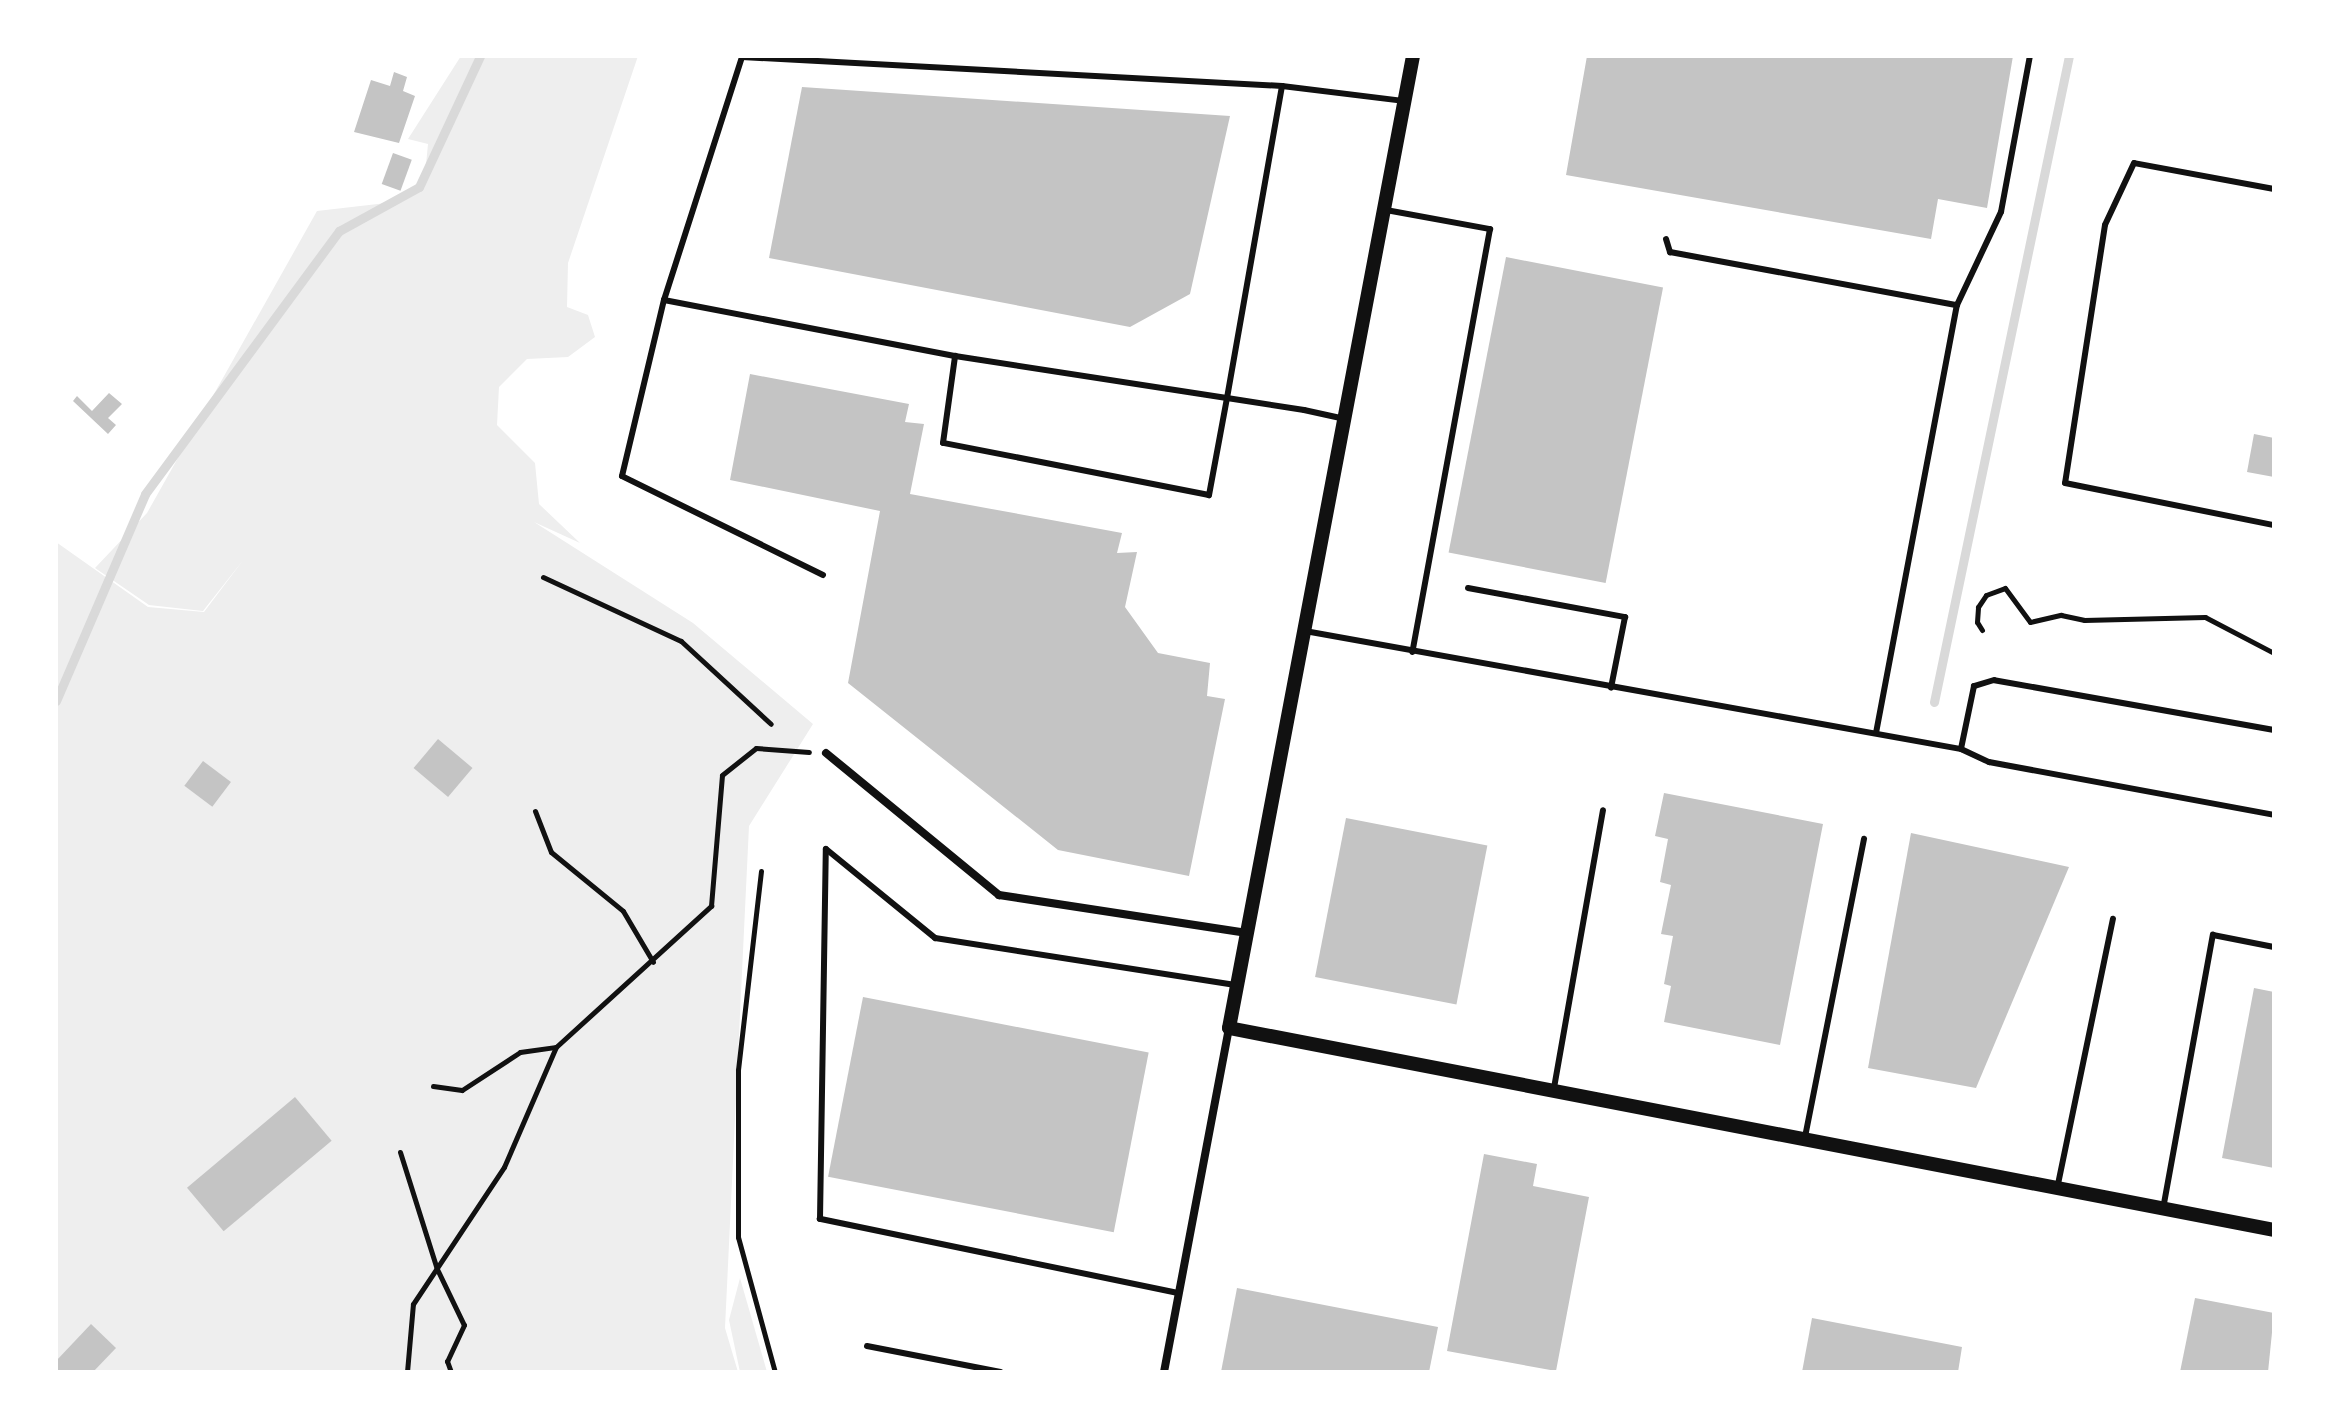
<!DOCTYPE html>
<style>
body{margin:0}
#map{position:relative;width:2330px;height:1428px;overflow:hidden;background:#fff;font-family:Arial,sans-serif}
div>[style]{position:absolute}
.green>*{inset:0;background:#eee}
.stream>*{height:9px;margin:-4.5px;padding:0 4.5px;transform-origin:4.5px;border-radius:4.5px;background:#d9d9d9}
.building>*{inset:0;background:#c4c4c4;transform-origin:0 0}
.path>*{height:5px;margin:-2.5px;padding:0 2.5px;transform-origin:2.5px;border-radius:2.5px;background:#111}
.service>*{height:6px;margin:-3px;padding:0 3px;transform-origin:3px;border-radius:3px;background:#111}
.minor>*{height:8px;margin:-4px;padding:0 4px;transform-origin:4px;border-radius:4px;background:#111}
.tertiary>*{height:14px;margin:-7px;padding:0 7px;transform-origin:7px;border-radius:7px;background:#111}
span{translate:-50% -50%;white-space:nowrap;text-align:center;line-height:1.15;-webkit-text-stroke:6px #fff;paint-order:stroke}
.frame{position:absolute;inset:0;border:58px solid #fff;pointer-events:none}
</style>
<div id="map">
<div class="green">
<i style="clip-path:polygon(461px 56px,638px 56px,568px 263px,567px 307px,588px 315px,595px 337px,568px 357px,527px 359px,499px 387px,497px 425px,535px 463px,539px 504px,580px 543px,534px 522px,693px 623px,813px 724px,749px 826px,725px 1328px,738px 1372px,56px 1372px,56px 542px,148px 607px,204px 612px,244px 559px,203px 611px,149px 605px,95px 568px,147px 513px,317px 211px,395px 202px,424px 185px,428px 144px,408px 139px)"></i>
<i style="clip-path:polygon(740px 1278px,767px 1372px,740px 1372px,729px 1320px)"></i>
</div>
<div class="stream">
<i style="left:56px;top:701px;width:225px;rotate:-66.7deg"></i>
<i style="left:145px;top:494px;width:327px;rotate:-53.6deg"></i>
<i style="left:339px;top:231px;width:91px;rotate:-28.8deg"></i>
<i style="left:419px;top:187px;width:145px;rotate:-65deg"></i>
<i style="left:1934px;top:702px;width:660px;rotate:-78.2deg"></i>
</div>
<div class="building">
<i style="clip-path:polygon(1587px 56px,2013px 56px,1987px 208px,1938px 199px,1931px 239px,1566px 175px)"></i>
<i style="clip-path:polygon(394px 72px,407px 77px,403px 91px,415px 96px,399px 143px,354px 132px,371px 80px,390px 86px)"></i>
<i style="clip-path:polygon(802px 87px,1230px 116px,1190px 294px,1130px 327px,769px 258px)"></i>
<i style="left:393px;top:153px;width:20px;height:33px;rotate:20deg"></i>
<i style="left:1506px;top:257px;width:160px;height:301px;rotate:11deg"></i>
<i style="clip-path:polygon(750px 374px,909px 404px,905px 422px,924px 424px,910px 494px,1122px 533px,1117px 553px,1137px 552px,1125px 607px,1158px 653px,1210px 663px,1207px 696px,1225px 699px,1189px 876px,1058px 850px,848px 683px,880px 511px,730px 480px)"></i>
<i style="clip-path:polygon(109px 393px,122px 404px,108px 418px,116px 425px,108px 434px,73px 401px,77px 396px,92px 411px)"></i>
<i style="clip-path:polygon(2254px 434px,2274px 438px,2274px 477px,2247px 472px)"></i>
<i style="left:438px;top:739px;width:45px;height:38px;rotate:40deg"></i>
<i style="left:203px;top:761px;width:35px;height:31px;rotate:37deg"></i>
<i style="clip-path:polygon(1664px 793px,1823px 824px,1780px 1045px,1664px 1022px,1671px 986px,1664px 984px,1673px 936px,1661px 934px,1671px 885px,1660px 882px,1668px 839px,1655px 836px)"></i>
<i style="left:1346px;top:818px;width:144px;height:162px;rotate:11deg"></i>
<i style="clip-path:polygon(1911px 833px,2069px 867px,1976px 1088px,1868px 1068px)"></i>
<i style="clip-path:polygon(2254px 988px,2274px 992px,2274px 1168px,2222px 1158px)"></i>
<i style="left:863px;top:997px;width:291px;height:183px;rotate:11deg"></i>
<i style="left:295px;top:1097px;width:57px;height:141px;rotate:50deg"></i>
<i style="clip-path:polygon(1484px 1154px,1537px 1164px,1533px 1186px,1589px 1197px,1556px 1371px,1447px 1351px)"></i>
<i style="clip-path:polygon(1237px 1288px,1438px 1327px,1429px 1372px,1221px 1372px)"></i>
<i style="clip-path:polygon(2195px 1298px,2274px 1313px,2268px 1372px,2180px 1372px)"></i>
<i style="clip-path:polygon(1812px 1318px,1962px 1347px,1958px 1372px,1802px 1372px)"></i>
<i style="clip-path:polygon(91px 1324px,116px 1348px,93px 1372px,56px 1372px,56px 1361px)"></i>
</div>
<div class="path">
<i style="left:543px;top:577px;width:152px;rotate:24.9deg"></i>
<i style="left:681px;top:641px;width:122px;rotate:42.7deg"></i>
<i style="left:1982px;top:630px;width:9px;rotate:-122deg"></i>
<i style="left:1977px;top:622px;width:15px;rotate:-86deg"></i>
<i style="left:1978px;top:607px;width:14px;rotate:-56deg"></i>
<i style="left:1986px;top:595px;width:20px;rotate:-20deg"></i>
<i style="left:2005px;top:588px;width:42px;rotate:53.7deg"></i>
<i style="left:2030px;top:622px;width:32px;rotate:-13deg"></i>
<i style="left:2061px;top:615px;width:24px;rotate:12deg"></i>
<i style="left:2084px;top:620px;width:121px;rotate:-1.4deg"></i>
<i style="left:2205px;top:617px;width:78px;rotate:27.6deg"></i>
<i style="left:535px;top:811px;width:44px;rotate:68.7deg"></i>
<i style="left:551px;top:852px;width:93px;rotate:39.3deg"></i>
<i style="left:623px;top:911px;width:59px;rotate:59.5deg"></i>
<i style="left:761px;top:871px;width:200px;rotate:96.6deg"></i>
<i style="left:738px;top:1070px;width:167px;rotate:90deg"></i>
<i style="left:738px;top:1237px;width:140px;rotate:74.7deg"></i>
<i style="left:433px;top:1086px;width:29px;rotate:8deg"></i>
<i style="left:462px;top:1090px;width:69px;rotate:-33.2deg"></i>
<i style="left:520px;top:1052px;width:35px;rotate:-8deg"></i>
<i style="left:400px;top:1152px;width:123px;rotate:72.5deg"></i>
<i style="left:437px;top:1269px;width:62px;rotate:64.3deg"></i>
<i style="left:464px;top:1325px;width:40px;rotate:115deg"></i>
<i style="left:447px;top:1361px;width:12px;rotate:70deg"></i>
<i style="left:407px;top:1372px;width:68px;rotate:-85deg"></i>
<i style="left:413px;top:1304px;width:164px;rotate:-56.4deg"></i>
<i style="left:504px;top:1167px;width:131px;rotate:-66.6deg"></i>
<i style="left:556px;top:1047px;width:210px;rotate:-42.3deg"></i>
<i style="left:711px;top:906px;width:131px;rotate:-85.2deg"></i>
<i style="left:722px;top:775px;width:43px;rotate:-38.5deg"></i>
<i style="left:756px;top:748px;width:53px;rotate:4.3deg"></i>
</div>
<div class="service">
<i style="left:1282px;top:86px;width:124px;rotate:7deg"></i>
<i style="left:2274px;top:189px;width:142px;rotate:-169.5deg"></i>
<i style="left:2134px;top:163px;width:68px;rotate:115.1deg"></i>
<i style="left:2105px;top:225px;width:261px;rotate:98.8deg"></i>
<i style="left:2065px;top:483px;width:213px;rotate:11.4deg"></i>
<i style="left:1386px;top:210px;width:106px;rotate:10.4deg"></i>
<i style="left:1490px;top:229px;width:430px;rotate:100.4deg"></i>
<i style="left:1666px;top:239px;width:14px;rotate:73deg"></i>
<i style="left:1670px;top:252px;width:292px;rotate:10.5deg"></i>
<i style="left:664px;top:300px;width:255px;rotate:-72.2deg"></i>
<i style="left:742px;top:57px;width:541px;rotate:3.07deg"></i>
<i style="left:1282px;top:86px;width:317px;rotate:100deg"></i>
<i style="left:1227px;top:398px;width:99px;rotate:100.5deg"></i>
<i style="left:1209px;top:495px;width:271px;rotate:-168.9deg"></i>
<i style="left:943px;top:443px;width:88px;rotate:-82.1deg"></i>
<i style="left:955px;top:356px;width:275px;rotate:8.8deg"></i>
<i style="left:1227px;top:398px;width:78px;rotate:8.9deg"></i>
<i style="left:1304px;top:410px;width:42px;rotate:12.4deg"></i>
<i style="left:823px;top:575px;width:224px;rotate:-153.8deg"></i>
<i style="left:622px;top:476px;width:181px;rotate:-76.6deg"></i>
<i style="left:664px;top:300px;width:296px;rotate:10.9deg"></i>
<i style="left:1468px;top:588px;width:160px;rotate:10.5deg"></i>
<i style="left:1625px;top:617px;width:72px;rotate:101.2deg"></i>
<i style="left:1305px;top:631px;width:667px;rotate:10.2deg"></i>
<i style="left:2274px;top:730px;width:284px;rotate:-169.9deg"></i>
<i style="left:1994px;top:680px;width:21px;rotate:163deg"></i>
<i style="left:1974px;top:686px;width:64px;rotate:101.7deg"></i>
<i style="left:1961px;top:749px;width:31px;rotate:25deg"></i>
<i style="left:1989px;top:762px;width:290px;rotate:10.5deg"></i>
<i style="left:1876px;top:733px;width:436px;rotate:-79.3deg"></i>
<i style="left:1957px;top:305px;width:103px;rotate:-64.7deg"></i>
<i style="left:2001px;top:212px;width:159px;rotate:-79.5deg"></i>
<i style="left:1554px;top:1088px;width:282px;rotate:-80deg"></i>
<i style="left:1805px;top:1137px;width:304px;rotate:-78.8deg"></i>
<i style="left:2057px;top:1189px;width:276px;rotate:-78.3deg"></i>
<i style="left:2163px;top:1209px;width:279px;rotate:-79.7deg"></i>
<i style="left:2213px;top:935px;width:62px;rotate:11.1deg"></i>
<i style="left:1178px;top:1293px;width:366px;rotate:-168.3deg"></i>
<i style="left:820px;top:1219px;width:370px;rotate:-89.1deg"></i>
<i style="left:826px;top:849px;width:141px;rotate:39.2deg"></i>
<i style="left:935px;top:938px;width:304px;rotate:8.9deg"></i>
<i style="left:867px;top:1346px;width:136px;rotate:11deg"></i>
</div>
<div class="minor">
<i style="left:826px;top:753px;width:224px;rotate:39.4deg"></i>
<i style="left:999px;top:895px;width:251px;rotate:8.7deg"></i>
<i style="left:1164px;top:1372px;width:350px;rotate:-79.3deg"></i>
</div>
<div class="tertiary">
<i style="left:1413px;top:56px;width:989px;rotate:100.72deg"></i>
<i style="left:1229px;top:1028px;width:1064px;rotate:10.94deg"></i>
</div>
<div class="frame"></div>
</div>
